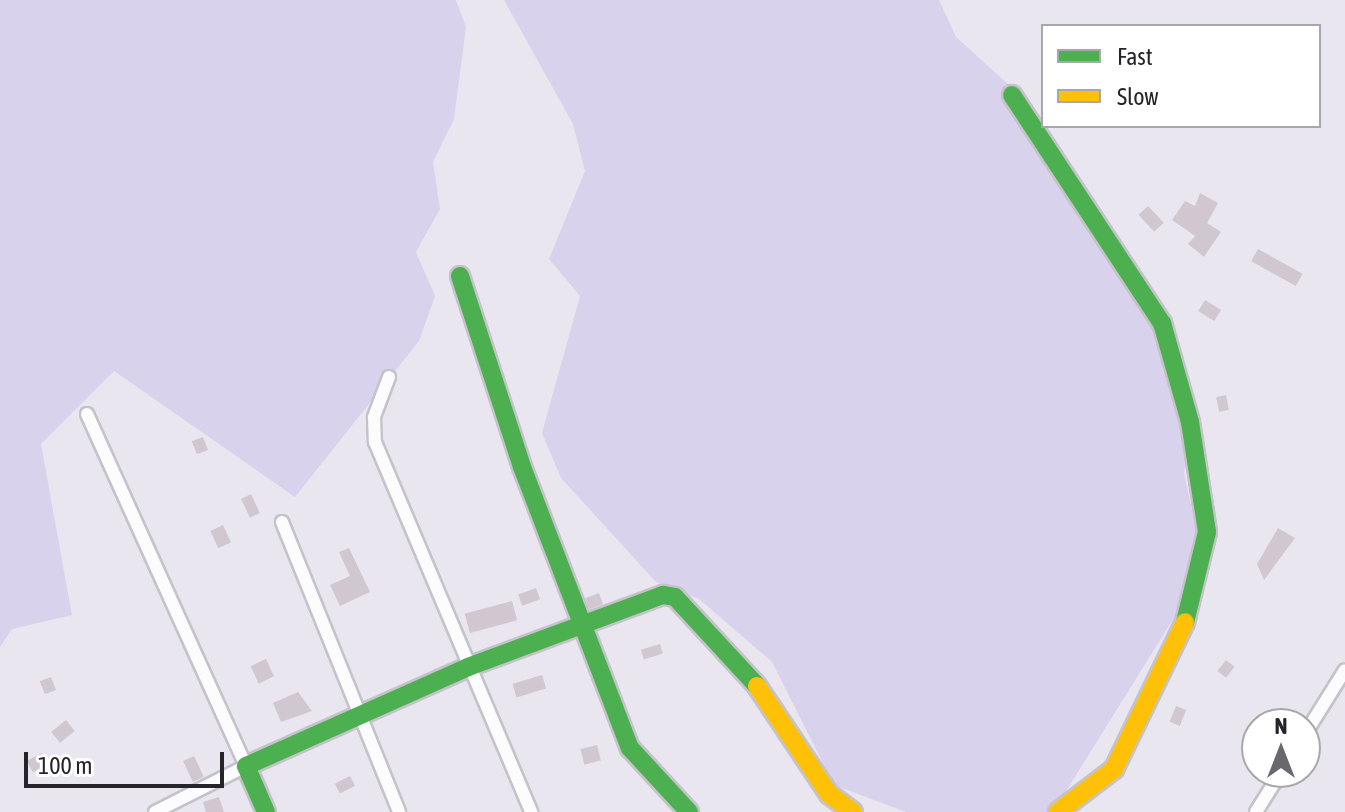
<!DOCTYPE html>
<style>
body{margin:0}
#map{position:relative;width:1345px;height:812px;overflow:hidden;background:#e9e6f0;font-family:"Asap Condensed",sans-serif}
div>[style]{position:absolute}
.green>*{inset:0;background:#d9d2ed}
.building>*{inset:0;background:#d1c7d0;transform-origin:0 0}
.roads{filter:drop-shadow(2px 0 #c4c3ca) drop-shadow(-2px 0 #c4c3ca) drop-shadow(0 2px #c4c3ca) drop-shadow(0 -2px #c4c3ca)}
.street>*{height:12px;margin:-6px;padding:0 6px;transform-origin:6px;border-radius:6px;background:#fcfbfd}
.fast>*{height:18px;margin:-9px;padding:0 9px;transform-origin:9px;border-radius:9px;background:#4caf50}
.slow>*{height:18px;margin:-9px;padding:0 9px;transform-origin:9px;border-radius:9px;background:#ffc107}
span{translate:-50% -50%;white-space:nowrap;text-align:center;line-height:1.15;-webkit-text-stroke:8px #fff;paint-order:stroke}
.legend{position:absolute;left:1041px;top:24px;width:280px;height:104px;box-sizing:border-box;background:#fff;border:2px solid #a8a7aa;margin:0;padding:10px 14px;list-style:none;font-size:24px;color:#26242a}
.legend li{display:flex;align-items:center;gap:16px;height:40px}
.legend b{width:40px;border:2px solid #a8a7aa}
.north{position:absolute;left:1241px;top:708px;width:80px;height:80px;box-sizing:border-box;background:#fff;border:2px solid #a8a7aa;border-radius:50%;rotate:0deg;font-size:22px;font-weight:700;line-height:32px;text-align:center;color:#26242a}
.north::after{content:'';display:block;margin:auto;width:28px;height:36px;background:#6a686f;clip-path:polygon(50% 0,100% 100%,50% 72%,0 100%)}
.scale{position:absolute;left:24px;top:752px;width:200px;height:36px;box-sizing:border-box;border:4px solid #26242a;border-top:0;padding-left:10px;font-size:24px;line-height:28px;white-space:nowrap;color:#26242a;-webkit-text-stroke:6px #fff;paint-order:stroke}
</style>
<div id="map">
<div class="green">
<i style="clip-path:polygon(0 0,456px 0,466px 27px,454px 119px,433px 162px,440px 209px,416px 252px,435px 296px,419px 341px,295px 497px,114px 371px,41px 444px,72px 615px,12px 629px,0 647px)"></i>
<i style="clip-path:polygon(504px 0,939px 0,956px 37px,1010px 86px,1153px 296px,1191px 438px,1184px 473px,1205px 568px,1053px 812px,906px 812px,834px 785px,772px 662px,699px 599px,656px 582px,561px 478px,542px 433px,580px 296px,549px 259px,585px 171px,573px 124px)"></i>
</div>
<div class="building">
<i style="clip-path:polygon(1200px 193px,1218px 203px,1207px 223px,1221px 232px,1204px 257px,1188px 244px,1195px 236px,1172px 220px,1185px 201px,1195px 206px)"></i>
<i style="left:1148px;top:206px;width:23px;height:13px;rotate:47deg"></i>
<i style="left:1258px;top:249px;width:51px;height:14px;rotate:29deg"></i>
<i style="left:1205px;top:300px;width:19px;height:13px;rotate:32deg"></i>
<i style="left:1226px;top:395px;width:15px;height:10px;rotate:79deg"></i>
<i style="left:203px;top:437px;width:14px;height:12px;rotate:69deg"></i>
<i style="left:251px;top:494px;width:21px;height:11px;rotate:65deg"></i>
<i style="left:223px;top:525px;width:19px;height:14px;rotate:65deg"></i>
<i style="clip-path:polygon(1278px 528px,1295px 538px,1264px 580px,1257px 564px)"></i>
<i style="clip-path:polygon(349px 548px,370px 592px,340px 606px,330px 585px,350px 576px,339px 552px)"></i>
<i style="left:536px;top:588px;width:12px;height:19px;rotate:70deg"></i>
<i style="left:599px;top:593px;width:12px;height:15px;rotate:70deg"></i>
<i style="left:512px;top:601px;width:20px;height:49px;rotate:75deg"></i>
<i style="left:660px;top:644px;width:10px;height:20px;rotate:73deg"></i>
<i style="left:266px;top:659px;width:19px;height:17px;rotate:65deg"></i>
<i style="left:1226px;top:660px;width:11px;height:14px;rotate:38deg"></i>
<i style="left:542px;top:675px;width:14px;height:31px;rotate:73deg"></i>
<i style="left:51px;top:677px;width:14px;height:12px;rotate:69deg"></i>
<i style="clip-path:polygon(298px 692px,312px 711px,281px 722px,273px 703px)"></i>
<i style="left:1176px;top:706px;width:11px;height:17px;rotate:22deg"></i>
<i style="left:66px;top:720px;width:14px;height:19px;rotate:51deg"></i>
<i style="left:597px;top:745px;width:16px;height:17px;rotate:76deg"></i>
<i style="left:42px;top:753px;width:13px;height:17px;rotate:63deg"></i>
<i style="left:194px;top:756px;width:23px;height:12px;rotate:65deg"></i>
<i style="left:350px;top:776px;width:11px;height:17px;rotate:63deg"></i>
<i style="clip-path:polygon(219px 797px,224px 812px,206px 812px,203px 802px)"></i>
</div>
<div class="roads">
<div class="street">
<i style="left:389px;top:377px;width:43px;rotate:110.6deg"></i>
<i style="left:374px;top:417px;width:25px;rotate:88deg"></i>
<i style="left:375px;top:442px;width:402px;rotate:67.1deg"></i>
<i style="left:87px;top:414px;width:386px;rotate:65.7deg"></i>
<i style="left:246px;top:766px;width:102px;rotate:153.2deg"></i>
<i style="left:282px;top:522px;width:313px;rotate:68deg"></i>
<i style="left:1305px;top:734px;width:75px;rotate:-58deg"></i>
<i style="left:1256px;top:812px;width:47px;rotate:-58deg"></i>
</div>
<div class="fast">
<i style="left:1012px;top:95px;width:273px;rotate:56.7deg"></i>
<i style="left:1162px;top:323px;width:103px;rotate:74.2deg"></i>
<i style="left:1190px;top:422px;width:111px;rotate:81.2deg"></i>
<i style="left:1207px;top:532px;width:93px;rotate:103.7deg"></i>
<i style="left:460px;top:276px;width:201px;rotate:72deg"></i>
<i style="left:522px;top:467px;width:301px;rotate:69deg"></i>
<i style="left:630px;top:748px;width:87px;rotate:47.3deg"></i>
<i style="left:266px;top:812px;width:50px;rotate:-113.5deg"></i>
<i style="left:246px;top:766px;width:243px;rotate:-24deg"></i>
<i style="left:468px;top:667px;width:208px;rotate:-20.3deg"></i>
<i style="left:663px;top:595px;width:12px;rotate:9deg"></i>
<i style="left:675px;top:597px;width:121px;rotate:47.3deg"></i>
</div>
<div class="slow">
<i style="left:757px;top:686px;width:130px;rotate:56.3deg"></i>
<i style="left:829px;top:794px;width:30px;rotate:37deg"></i>
<i style="left:1058px;top:812px;width:71px;rotate:-37.5deg"></i>
<i style="left:1114px;top:769px;width:163px;rotate:-64.2deg"></i>
</div>
</div>
<ul class="legend">
<li><b style="height:10px;background:#4caf50"></b>Fast</li>
<li><b style="height:10px;background:#ffc107"></b>Slow</li>
</ul>
<div class="north">N</div>
<div class="scale">100 m</div>
</div>
